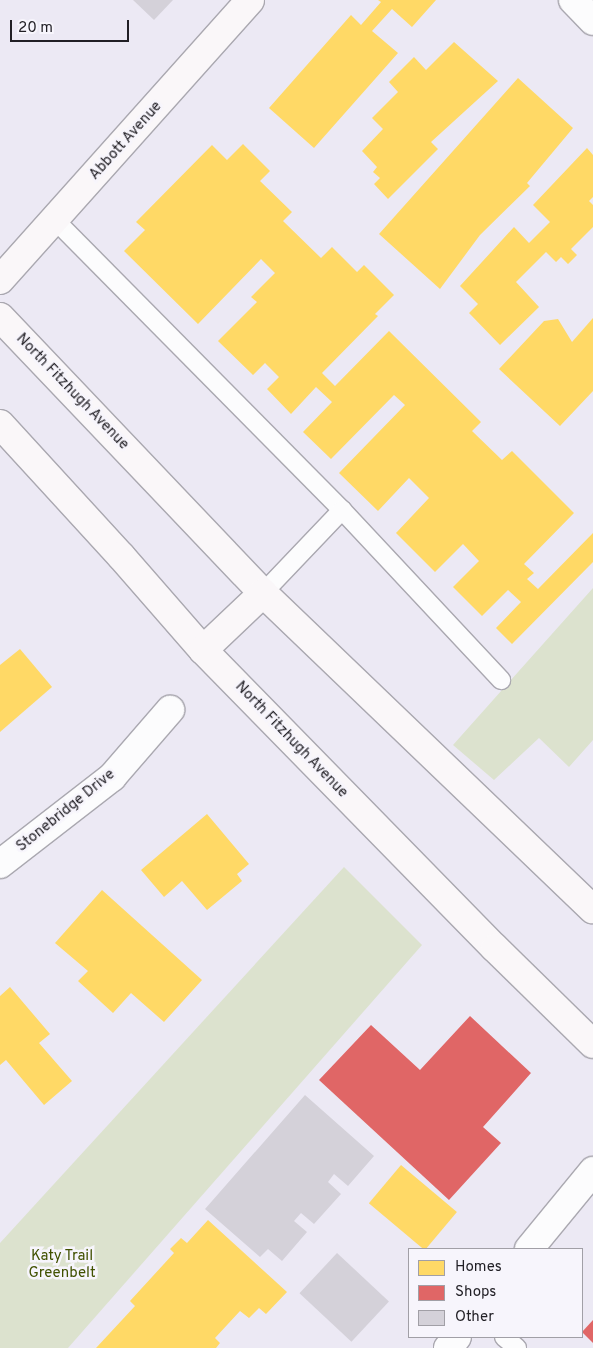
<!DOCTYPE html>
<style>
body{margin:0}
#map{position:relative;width:593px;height:1348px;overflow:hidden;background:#ece9f4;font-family:Overpass,sans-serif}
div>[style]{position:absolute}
.green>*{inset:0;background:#dce2ce}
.homes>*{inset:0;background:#ffd966;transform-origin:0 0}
.shops>*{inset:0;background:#e06666}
.building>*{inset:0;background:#d4d1d9;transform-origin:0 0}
.roads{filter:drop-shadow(1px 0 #aaa8b0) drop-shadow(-1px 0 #aaa8b0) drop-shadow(0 1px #aaa8b0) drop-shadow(0 -1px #aaa8b0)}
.lane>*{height:18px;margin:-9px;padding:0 9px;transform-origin:9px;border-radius:9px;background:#fcfcfd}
.street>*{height:28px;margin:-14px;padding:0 14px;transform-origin:14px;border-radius:14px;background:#fcfcfd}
.secondary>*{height:28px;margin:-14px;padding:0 14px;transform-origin:14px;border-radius:14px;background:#faf7f9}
span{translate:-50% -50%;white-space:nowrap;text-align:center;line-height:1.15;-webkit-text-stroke:5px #f7f5fc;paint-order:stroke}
.street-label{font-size:15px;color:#211f25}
.park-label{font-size:15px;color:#415100}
.legend{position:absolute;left:408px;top:1248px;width:175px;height:90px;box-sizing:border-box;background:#f7f5fc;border:1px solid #a19fa6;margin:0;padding:6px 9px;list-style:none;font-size:15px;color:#211f25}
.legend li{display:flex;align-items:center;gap:10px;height:25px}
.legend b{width:25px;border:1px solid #a19fa6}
.scale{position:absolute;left:10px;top:20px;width:119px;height:22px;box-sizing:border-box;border:2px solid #211f25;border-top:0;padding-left:6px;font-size:15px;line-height:18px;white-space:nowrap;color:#211f25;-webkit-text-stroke:4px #f7f5fc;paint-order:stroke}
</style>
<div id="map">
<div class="green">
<i style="clip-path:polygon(593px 588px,593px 740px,569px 767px,539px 738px,494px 780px,453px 745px)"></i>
<i style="clip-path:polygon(344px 867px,422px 945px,68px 1348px,0 1348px,0 1243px)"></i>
</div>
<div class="homes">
<i style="clip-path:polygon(378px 0,436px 0,412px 27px,392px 9px,372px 31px,398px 53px,314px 148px,269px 108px,351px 15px,361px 25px,381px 2px)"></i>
<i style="clip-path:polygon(454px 42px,498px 81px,431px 142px,438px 149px,388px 199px,374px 184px,380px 178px,373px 172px,377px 167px,362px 151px,383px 129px,372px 118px,398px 92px,389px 82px,414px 57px,426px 70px)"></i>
<i style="clip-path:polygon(518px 78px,573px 128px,527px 183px,530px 186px,480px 235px,440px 289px,379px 234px)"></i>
<i style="clip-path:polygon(243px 144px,270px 171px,260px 181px,292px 212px,283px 221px,321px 258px,332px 247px,357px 272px,364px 265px,394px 295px,375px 314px,378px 316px,322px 373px,335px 386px,389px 331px,481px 422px,472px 431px,502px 460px,512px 451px,574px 513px,524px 564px,534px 573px,527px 579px,538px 589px,593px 533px,593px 562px,512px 644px,496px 628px,521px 602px,508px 590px,482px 616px,453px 587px,479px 561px,463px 544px,435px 572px,396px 533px,429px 498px,409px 478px,378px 511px,339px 473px,405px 405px,394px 395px,331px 459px,303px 432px,332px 402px,316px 387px,291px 414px,267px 389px,279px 377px,265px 363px,253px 375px,218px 341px,257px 302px,251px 297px,275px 273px,261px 259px,198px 324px,124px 251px,145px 230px,136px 222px,212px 145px,227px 160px)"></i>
<i style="clip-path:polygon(587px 148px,593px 155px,593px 197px,589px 201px,593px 205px,593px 227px,571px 249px,577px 255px,568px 264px,561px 257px,556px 262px,546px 252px,516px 282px,539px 307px,500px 345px,469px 313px,478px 304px,460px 286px,514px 227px,529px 243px,550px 222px,533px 205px)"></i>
<i style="clip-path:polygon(593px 318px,593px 391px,560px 426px,499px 369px,544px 321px,558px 319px,572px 342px)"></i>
<i style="clip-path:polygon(20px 649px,52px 687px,0 732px,0 665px)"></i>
<i style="clip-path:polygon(207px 814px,249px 864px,237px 874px,242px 881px,207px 910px,182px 881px,164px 897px,141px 870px)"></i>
<i style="clip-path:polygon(102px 890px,202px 980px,164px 1022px,131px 993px,113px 1013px,78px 981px,88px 971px,55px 943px)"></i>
<i style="clip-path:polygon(10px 987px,50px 1034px,39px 1043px,72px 1081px,44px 1105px,6px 1060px,0 1065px,0 996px)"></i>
<i style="left:401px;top:1165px;width:73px;height:50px;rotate:40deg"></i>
<i style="clip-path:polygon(208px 1220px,287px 1292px,266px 1314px,259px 1308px,249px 1318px,240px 1311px,215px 1338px,220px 1343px,216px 1348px,96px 1348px,135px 1306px,130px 1301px,174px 1253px,170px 1249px,181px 1238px,187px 1243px)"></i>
</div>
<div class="shops">
<i style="clip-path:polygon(470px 1016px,531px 1073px,483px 1127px,501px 1143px,449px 1200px,319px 1080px,371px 1025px,420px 1070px)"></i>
<i style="clip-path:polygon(593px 1320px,593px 1343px,582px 1332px)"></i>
</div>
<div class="building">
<i style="clip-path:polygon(133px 0,173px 0,154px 20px)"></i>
<i style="clip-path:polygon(305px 1095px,374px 1156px,348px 1186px,334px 1174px,328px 1182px,341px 1194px,314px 1224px,301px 1213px,294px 1221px,307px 1232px,282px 1261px,268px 1249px,260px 1257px,205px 1209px)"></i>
<i style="left:337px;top:1253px;width:71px;height:55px;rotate:43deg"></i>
</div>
<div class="roads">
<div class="lane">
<i style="left:55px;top:220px;width:408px;rotate:45.3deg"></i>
<i style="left:342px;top:510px;width:233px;rotate:46.9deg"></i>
<i style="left:263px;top:593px;width:115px;rotate:-46.4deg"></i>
<i style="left:504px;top:1337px;width:17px;rotate:40deg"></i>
</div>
<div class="street">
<i style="left:573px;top:0;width:29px;rotate:46deg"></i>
<i style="left:0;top:864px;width:142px;rotate:-37.8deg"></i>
<i style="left:112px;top:777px;width:89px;rotate:-49.1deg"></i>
<i style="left:529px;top:1249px;width:101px;rotate:-50.6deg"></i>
<i style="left:448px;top:1348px;width:14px;rotate:-51deg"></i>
</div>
<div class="secondary">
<i style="left:0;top:280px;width:375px;rotate:-48.2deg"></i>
<i style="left:0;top:317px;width:381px;rotate:46.4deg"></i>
<i style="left:263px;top:593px;width:457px;rotate:43.8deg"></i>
<i style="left:0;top:424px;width:179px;rotate:47.5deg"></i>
<i style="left:121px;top:556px;width:125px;rotate:48.9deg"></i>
<i style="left:203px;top:650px;width:417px;rotate:45.6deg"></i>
<i style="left:495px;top:948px;width:137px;rotate:44.4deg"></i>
<i style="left:203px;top:650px;width:83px;rotate:-43.5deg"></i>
</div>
</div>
<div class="street-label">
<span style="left:126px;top:141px;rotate:-48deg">Abbott Avenue</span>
<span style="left:72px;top:392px;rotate:46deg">North Fitzhugh Avenue</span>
<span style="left:291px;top:740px;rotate:46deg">North Fitzhugh Avenue</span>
<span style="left:66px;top:811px;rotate:-39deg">Stonebridge Drive</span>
</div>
<div class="park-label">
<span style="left:62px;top:1265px">Katy Trail<br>Greenbelt</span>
</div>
<ul class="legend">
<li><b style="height:14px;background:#ffd966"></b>Homes</li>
<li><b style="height:14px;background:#e06666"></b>Shops</li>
<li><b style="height:14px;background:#d4d1d9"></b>Other</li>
</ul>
<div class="scale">20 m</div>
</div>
